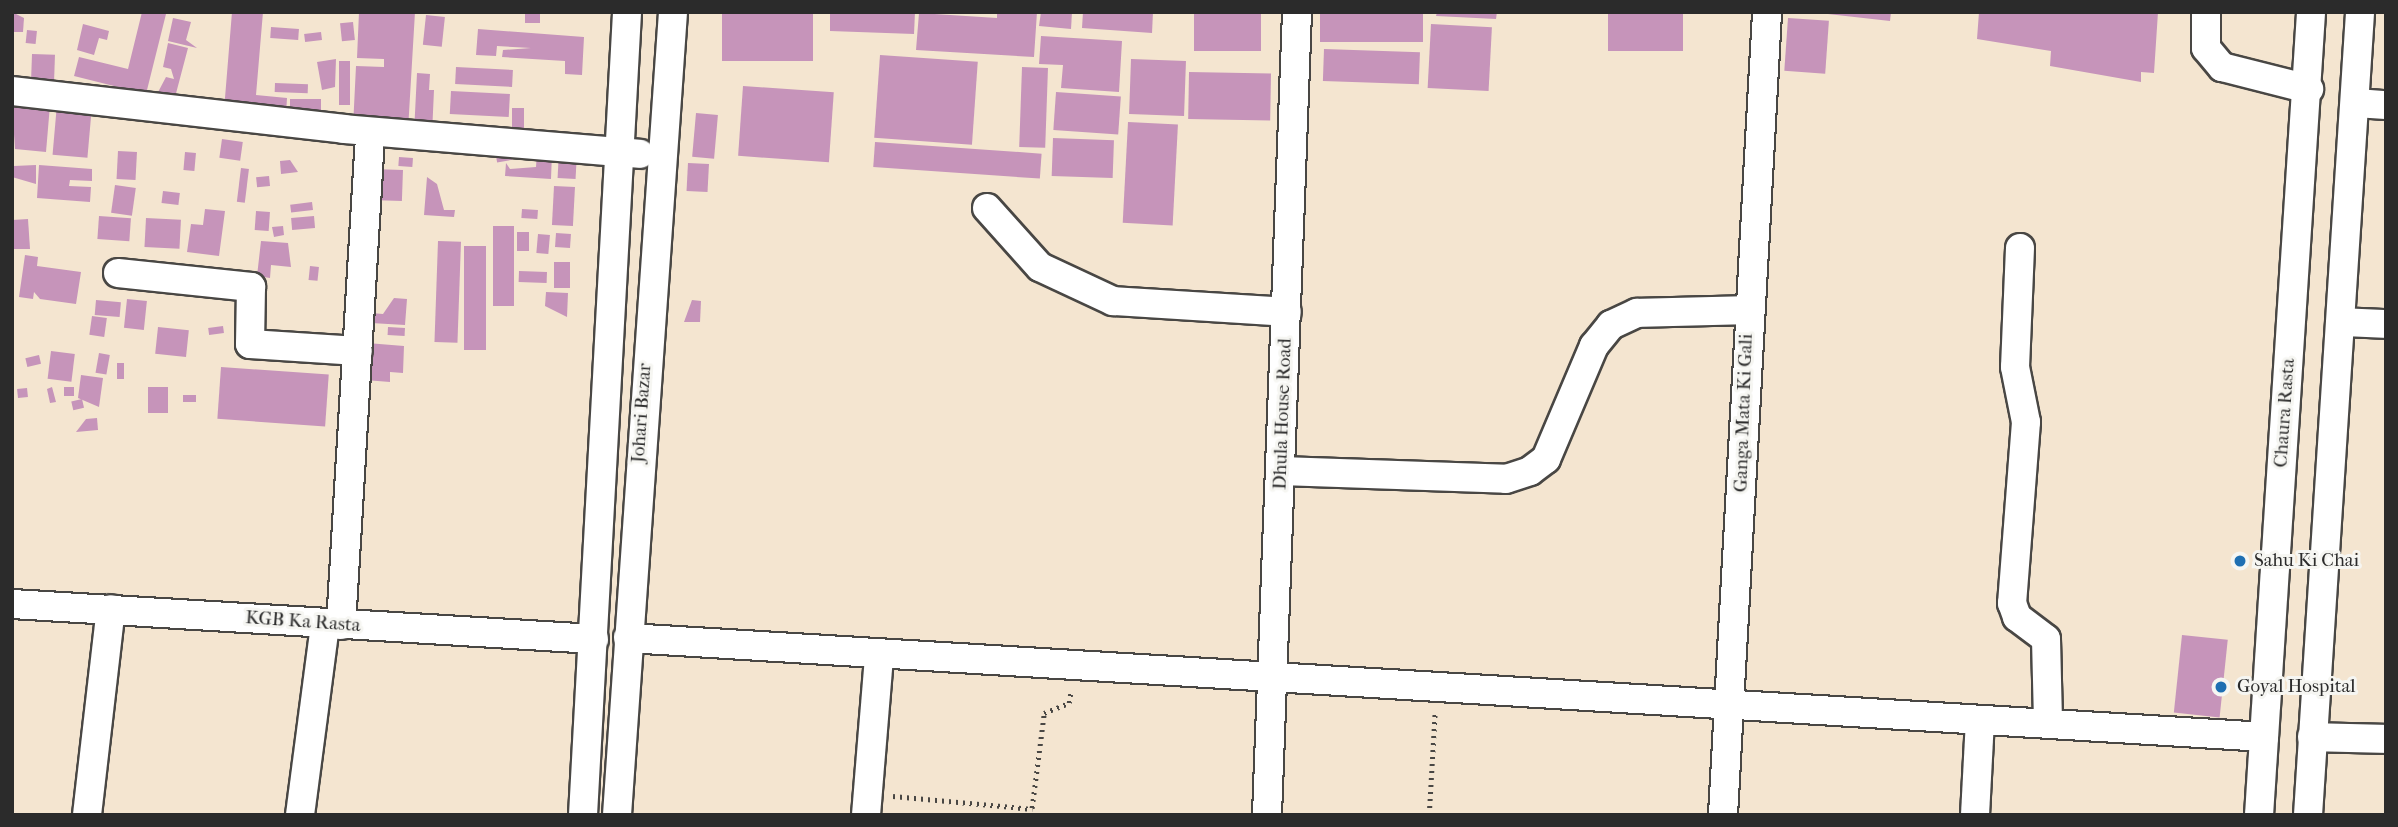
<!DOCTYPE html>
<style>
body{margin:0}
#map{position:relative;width:2398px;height:827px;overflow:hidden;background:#f4e5d0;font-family:"IM FELL French Canon",serif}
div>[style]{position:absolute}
.building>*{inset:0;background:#c694ba;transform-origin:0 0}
.path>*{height:4.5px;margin-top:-2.25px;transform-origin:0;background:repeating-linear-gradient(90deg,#494744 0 2px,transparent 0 7px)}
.roads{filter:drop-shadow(2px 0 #494744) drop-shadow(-2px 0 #494744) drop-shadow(0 2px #494744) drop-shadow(0 -2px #494744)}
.minor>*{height:28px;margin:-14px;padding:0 14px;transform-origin:14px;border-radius:14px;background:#fff}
.dots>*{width:19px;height:19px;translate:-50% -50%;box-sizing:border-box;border:4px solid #f6f6f2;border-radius:50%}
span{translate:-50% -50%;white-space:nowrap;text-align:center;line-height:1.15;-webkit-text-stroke:6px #f6f6f2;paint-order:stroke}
.street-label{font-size:19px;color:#2b2b2b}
.poi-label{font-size:19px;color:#2b2b2b}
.left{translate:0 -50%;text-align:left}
.frame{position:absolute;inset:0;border:14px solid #2b2b2b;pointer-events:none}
</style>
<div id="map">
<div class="building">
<i style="clip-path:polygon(12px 12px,24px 18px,23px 32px,12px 32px)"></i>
<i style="clip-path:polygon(142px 12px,166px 14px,146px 94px,74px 76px,79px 57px,128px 69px)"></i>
<i style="clip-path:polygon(232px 12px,263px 12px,256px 95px,287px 98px,286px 115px,224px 110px)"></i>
<i style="clip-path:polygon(359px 12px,415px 12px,408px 130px,353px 127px,356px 66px,384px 67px,384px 59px,357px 58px)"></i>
<i style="left:525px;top:12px;width:15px;height:11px"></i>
<i style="left:722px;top:12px;width:91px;height:49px"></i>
<i style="clip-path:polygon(830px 12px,915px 12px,914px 34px,830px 31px)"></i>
<i style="clip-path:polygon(997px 12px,1037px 12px,1034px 57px,916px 50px,919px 13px,997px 18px)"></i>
<i style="clip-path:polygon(1041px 12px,1072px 12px,1071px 29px,1039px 26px)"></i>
<i style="clip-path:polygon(1083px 12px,1153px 12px,1152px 33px,1082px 28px)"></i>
<i style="left:1194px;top:12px;width:67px;height:39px"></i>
<i style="left:1320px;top:12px;width:103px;height:30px"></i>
<i style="clip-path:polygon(1437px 12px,1497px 12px,1496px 19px,1436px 16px)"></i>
<i style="left:1608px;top:12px;width:75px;height:39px"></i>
<i style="clip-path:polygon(1810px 12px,1891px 12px,1890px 21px)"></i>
<i style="clip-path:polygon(1979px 12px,2158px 12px,2154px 73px,2141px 72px,2141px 82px,2050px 66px,2051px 51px,1977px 39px)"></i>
<i style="left:426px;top:15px;width:19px;height:30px;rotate:6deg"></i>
<i style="clip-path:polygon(173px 18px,191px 22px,186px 40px,197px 48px,168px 41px)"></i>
<i style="left:1788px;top:18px;width:41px;height:53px;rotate:4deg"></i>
<i style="left:353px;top:22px;width:18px;height:13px;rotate:84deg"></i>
<i style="clip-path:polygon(83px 24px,109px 31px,107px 40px,99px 38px,94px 55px,77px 50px)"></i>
<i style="left:1431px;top:24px;width:61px;height:64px;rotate:3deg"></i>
<i style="left:271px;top:27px;width:28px;height:11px;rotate:4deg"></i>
<i style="clip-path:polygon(478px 29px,584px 37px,582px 75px,565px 74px,565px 61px,502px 57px,503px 50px,531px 48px,497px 46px,496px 56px,476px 55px)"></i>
<i style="left:27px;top:30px;width:10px;height:13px;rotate:6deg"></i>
<i style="left:321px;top:32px;width:8px;height:17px;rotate:83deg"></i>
<i style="clip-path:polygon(1041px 36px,1122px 41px,1119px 92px,1061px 88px,1063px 65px,1039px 64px)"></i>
<i style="clip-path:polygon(168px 43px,188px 48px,174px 101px,156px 96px,166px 77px,174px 79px,171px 69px,163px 67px)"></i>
<i style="left:1324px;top:49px;width:96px;height:32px;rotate:2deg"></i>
<i style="left:32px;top:54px;width:23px;height:33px;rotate:2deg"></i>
<i style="left:880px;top:55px;width:98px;height:83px;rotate:4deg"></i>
<i style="clip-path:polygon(336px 59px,335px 87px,322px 90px,317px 62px)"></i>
<i style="left:1131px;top:59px;width:55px;height:55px;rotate:2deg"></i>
<i style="left:339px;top:61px;width:11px;height:44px"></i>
<i style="left:456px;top:67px;width:57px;height:17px;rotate:3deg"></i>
<i style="left:1022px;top:67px;width:26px;height:80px;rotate:2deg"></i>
<i style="left:1189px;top:72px;width:82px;height:47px;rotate:1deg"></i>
<i style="clip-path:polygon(417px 73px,430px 74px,429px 90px,434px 90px,432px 134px,414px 133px)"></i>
<i style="left:275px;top:83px;width:33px;height:9px;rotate:2deg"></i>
<i style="left:743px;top:86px;width:91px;height:70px;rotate:4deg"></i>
<i style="left:451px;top:91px;width:59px;height:23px;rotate:3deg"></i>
<i style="left:1056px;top:92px;width:65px;height:38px;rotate:4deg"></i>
<i style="left:290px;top:99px;width:31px;height:20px"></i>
<i style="clip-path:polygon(12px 103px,50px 105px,46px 152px,15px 149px)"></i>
<i style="left:57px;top:104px;width:35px;height:51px;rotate:5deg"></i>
<i style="left:512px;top:108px;width:12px;height:20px"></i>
<i style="left:696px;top:113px;width:22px;height:44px;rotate:5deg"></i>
<i style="left:1128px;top:122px;width:50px;height:101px;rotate:3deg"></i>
<i style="left:1053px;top:138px;width:61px;height:38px;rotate:2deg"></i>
<i style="left:222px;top:139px;width:21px;height:19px;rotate:8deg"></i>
<i style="left:875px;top:142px;width:167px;height:25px;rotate:4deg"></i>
<i style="left:510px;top:149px;width:11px;height:15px;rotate:80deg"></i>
<i style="left:118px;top:151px;width:19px;height:28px;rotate:3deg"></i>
<i style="left:559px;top:151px;width:18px;height:27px;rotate:3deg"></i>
<i style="left:185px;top:152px;width:11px;height:18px;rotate:5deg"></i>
<i style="clip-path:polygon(537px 152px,552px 153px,551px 179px,505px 176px,506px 163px,510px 169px,536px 167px)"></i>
<i style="left:399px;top:157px;width:14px;height:9px;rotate:4deg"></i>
<i style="clip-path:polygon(290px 160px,298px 172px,281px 174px,280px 161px)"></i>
<i style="left:688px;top:163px;width:21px;height:28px;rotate:3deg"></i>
<i style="clip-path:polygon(36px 165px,36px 184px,12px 177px,14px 166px)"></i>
<i style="clip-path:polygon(39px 165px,92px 169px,92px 181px,70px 180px,69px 186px,91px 187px,90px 202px,37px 198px)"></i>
<i style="left:241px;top:168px;width:8px;height:34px;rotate:7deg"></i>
<i style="left:372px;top:169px;width:31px;height:31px;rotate:2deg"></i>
<i style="left:269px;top:176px;width:10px;height:13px;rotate:84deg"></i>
<i style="clip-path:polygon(427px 177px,437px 184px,444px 210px,455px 210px,454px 217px,424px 215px)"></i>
<i style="left:115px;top:185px;width:21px;height:28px;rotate:8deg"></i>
<i style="left:554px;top:186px;width:21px;height:39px;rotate:3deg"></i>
<i style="left:163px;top:191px;width:17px;height:12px;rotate:7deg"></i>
<i style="left:312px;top:202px;width:8px;height:22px;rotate:83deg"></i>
<i style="clip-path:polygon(205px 209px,225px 211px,219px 256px,187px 252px,191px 224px,203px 225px)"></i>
<i style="left:522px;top:209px;width:16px;height:9px;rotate:4deg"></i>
<i style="left:256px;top:211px;width:14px;height:19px;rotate:4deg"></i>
<i style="left:99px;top:216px;width:32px;height:23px;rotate:4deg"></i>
<i style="left:314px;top:216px;width:12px;height:23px;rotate:85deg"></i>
<i style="left:146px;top:218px;width:35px;height:29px;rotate:3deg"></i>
<i style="clip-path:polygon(28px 219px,30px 249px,12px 249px,12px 220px)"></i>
<i style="clip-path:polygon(283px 226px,284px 235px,274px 237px,272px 227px)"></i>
<i style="left:493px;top:226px;width:21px;height:80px"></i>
<i style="left:517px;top:232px;width:12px;height:19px"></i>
<i style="left:556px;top:233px;width:15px;height:14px;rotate:4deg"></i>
<i style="left:538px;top:234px;width:12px;height:19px;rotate:5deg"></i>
<i style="clip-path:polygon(261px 241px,288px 243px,291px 267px,271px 265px,270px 278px,257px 276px)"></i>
<i style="left:438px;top:241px;width:23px;height:101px;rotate:2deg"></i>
<i style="left:464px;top:246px;width:22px;height:104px"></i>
<i style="clip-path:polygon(25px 255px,38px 257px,37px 266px,81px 272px,76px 304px,40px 299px,34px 292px,33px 299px,19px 297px)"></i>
<i style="left:554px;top:262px;width:16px;height:26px"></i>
<i style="left:310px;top:266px;width:9px;height:14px;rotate:6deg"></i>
<i style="left:519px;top:271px;width:28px;height:11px;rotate:2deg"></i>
<i style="clip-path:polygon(546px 292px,568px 293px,567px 317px,545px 306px)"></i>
<i style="clip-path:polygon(394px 298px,407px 299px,405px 325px,371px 323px,371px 313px,383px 314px)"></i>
<i style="left:127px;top:299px;width:20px;height:29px;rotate:6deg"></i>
<i style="left:96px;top:300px;width:25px;height:15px;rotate:5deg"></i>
<i style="clip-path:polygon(692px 300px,701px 301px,700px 322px,684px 322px)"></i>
<i style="left:92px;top:316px;width:15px;height:19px;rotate:8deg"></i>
<i style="left:223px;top:326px;width:7px;height:15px;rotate:82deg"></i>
<i style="left:158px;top:327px;width:31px;height:27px;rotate:6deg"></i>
<i style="left:388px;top:327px;width:17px;height:8px;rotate:3deg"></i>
<i style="clip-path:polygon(367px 343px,404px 346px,403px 373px,390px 372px,390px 382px,365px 380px)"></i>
<i style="left:51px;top:351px;width:24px;height:28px;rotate:7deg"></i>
<i style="left:99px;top:353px;width:11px;height:20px;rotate:10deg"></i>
<i style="left:39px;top:355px;width:9px;height:14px;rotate:77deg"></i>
<i style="left:117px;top:363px;width:7px;height:16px"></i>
<i style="left:221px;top:367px;width:108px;height:52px;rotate:4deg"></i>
<i style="clip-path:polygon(81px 375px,103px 378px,99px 407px,78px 398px)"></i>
<i style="clip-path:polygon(52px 387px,56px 402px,50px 403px,47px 389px)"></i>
<i style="left:74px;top:387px;width:9px;height:10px;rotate:90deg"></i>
<i style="left:148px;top:387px;width:20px;height:26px"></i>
<i style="left:27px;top:388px;width:9px;height:10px;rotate:84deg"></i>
<i style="left:183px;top:395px;width:13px;height:7px"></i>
<i style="left:82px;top:399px;width:9px;height:11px;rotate:77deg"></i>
<i style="clip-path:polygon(97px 418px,98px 430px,76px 432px,86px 419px)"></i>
<i style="left:2182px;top:635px;width:46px;height:78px;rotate:6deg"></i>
</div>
<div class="path">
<i style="left:893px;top:796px;width:140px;rotate:5.3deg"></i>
<i style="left:1031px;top:815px;width:103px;rotate:-82.7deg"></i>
<i style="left:1044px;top:713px;width:27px;rotate:-22deg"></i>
<i style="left:1069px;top:703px;width:13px;rotate:-81deg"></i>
<i style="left:1429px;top:815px;width:104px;rotate:-86.7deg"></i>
</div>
<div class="roads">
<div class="minor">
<i style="left:2206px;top:12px;width:36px;rotate:90deg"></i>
<i style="left:2206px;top:48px;width:25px;rotate:50deg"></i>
<i style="left:2222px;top:67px;width:90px;rotate:14.2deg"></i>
<i style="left:12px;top:91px;width:334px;rotate:6.5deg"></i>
<i style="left:344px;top:129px;width:297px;rotate:4.8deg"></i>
<i style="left:2356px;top:103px;width:30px;rotate:4deg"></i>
<i style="left:987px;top:208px;width:79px;rotate:48.1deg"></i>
<i style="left:1040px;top:267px;width:81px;rotate:25deg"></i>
<i style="left:1113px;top:301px;width:174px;rotate:3.6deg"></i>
<i style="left:2020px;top:248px;width:119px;rotate:92.4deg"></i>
<i style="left:2015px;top:367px;width:56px;rotate:78.7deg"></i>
<i style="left:2026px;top:422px;width:182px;rotate:94.4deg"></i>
<i style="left:2012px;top:603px;width:15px;rotate:70deg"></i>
<i style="left:2017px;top:617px;width:36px;rotate:37deg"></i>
<i style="left:2046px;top:639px;width:84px;rotate:88.6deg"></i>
<i style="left:118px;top:273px;width:134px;rotate:6deg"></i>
<i style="left:251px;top:287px;width:57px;rotate:91deg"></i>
<i style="left:250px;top:344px;width:108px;rotate:3.7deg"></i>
<i style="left:2342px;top:322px;width:44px;rotate:2.6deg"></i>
<i style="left:1281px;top:471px;width:225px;rotate:2deg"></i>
<i style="left:1506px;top:479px;width:25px;rotate:-18deg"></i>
<i style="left:1530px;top:471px;width:20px;rotate:-37deg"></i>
<i style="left:1546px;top:459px;width:123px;rotate:-67deg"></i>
<i style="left:1594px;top:346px;width:27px;rotate:-51deg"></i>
<i style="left:1611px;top:325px;width:29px;rotate:-25deg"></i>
<i style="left:1637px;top:313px;width:111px;rotate:-1.5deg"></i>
<i style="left:12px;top:604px;width:583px;rotate:3.44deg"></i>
<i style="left:341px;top:625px;width:494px;rotate:-86.6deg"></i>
<i style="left:628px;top:638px;width:1639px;rotate:3.46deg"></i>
<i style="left:2312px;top:737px;width:74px;rotate:1.5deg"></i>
<i style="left:87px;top:815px;width:207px;rotate:-83.4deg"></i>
<i style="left:300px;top:815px;width:193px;rotate:-82.5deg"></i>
<i style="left:583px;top:815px;width:804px;rotate:-86.86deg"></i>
<i style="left:617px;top:815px;width:805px;rotate:-86.01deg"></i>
<i style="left:866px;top:815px;width:160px;rotate:-85.3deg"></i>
<i style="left:1267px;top:815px;width:804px;rotate:-87.86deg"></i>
<i style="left:1723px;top:815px;width:804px;rotate:-86.86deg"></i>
<i style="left:1975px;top:815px;width:94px;rotate:-87deg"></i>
<i style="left:2259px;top:815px;width:805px;rotate:-86.29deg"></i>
<i style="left:2308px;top:815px;width:805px;rotate:-86.29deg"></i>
</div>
</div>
<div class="dots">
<i style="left:2240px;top:561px;background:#1f6fb2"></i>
<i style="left:2221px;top:687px;background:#1f6fb2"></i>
</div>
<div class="street-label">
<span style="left:642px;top:413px;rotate:-86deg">Johari Bazar</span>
<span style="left:1744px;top:413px;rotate:-88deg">Ganga Mata Ki Gali</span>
<span style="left:2285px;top:413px;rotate:-86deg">Chaura Rasta</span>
<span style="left:1283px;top:414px;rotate:-88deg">Dhula House Road</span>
<span style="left:303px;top:622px;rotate:4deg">KGB Ka Rasta</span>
</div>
<div class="poi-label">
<span class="left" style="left:2254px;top:561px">Sahu Ki Chai</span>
<span class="left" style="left:2237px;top:687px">Goyal Hospital</span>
</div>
<div class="frame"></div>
</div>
